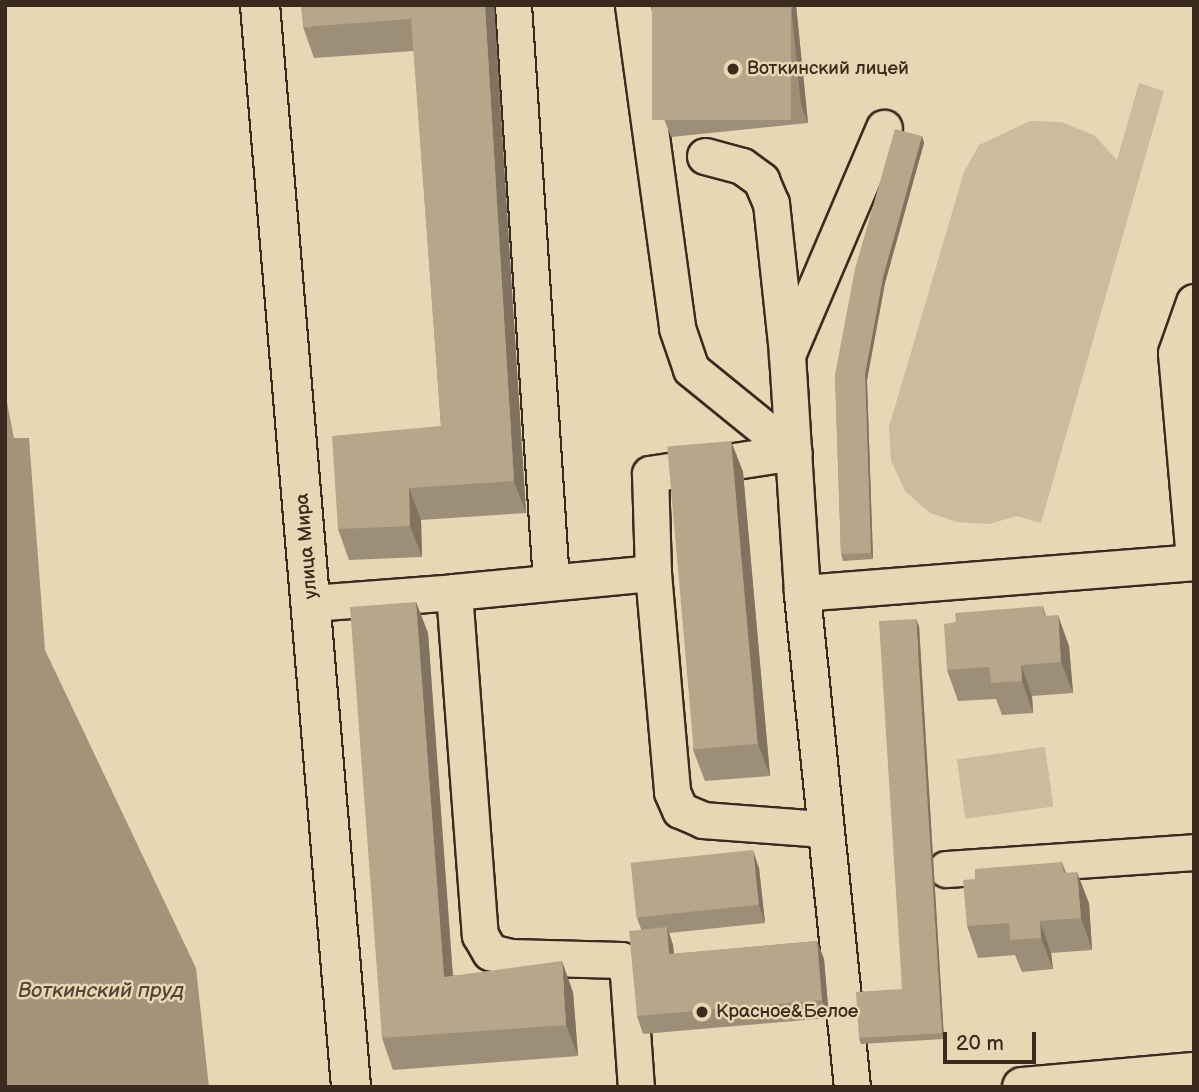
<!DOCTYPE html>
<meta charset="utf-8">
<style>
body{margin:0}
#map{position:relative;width:1199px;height:1092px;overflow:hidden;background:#e8d7b4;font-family:"Balsamiq Sans",sans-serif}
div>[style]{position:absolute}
.green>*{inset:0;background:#ccbb9c;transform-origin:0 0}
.water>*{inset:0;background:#a49379}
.roads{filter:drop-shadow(2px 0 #3b2a1e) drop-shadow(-2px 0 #3b2a1e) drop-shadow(0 2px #3b2a1e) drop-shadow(0 -2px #3b2a1e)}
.minor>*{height:35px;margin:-17.5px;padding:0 17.5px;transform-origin:17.5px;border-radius:17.5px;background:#e8d7b4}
.major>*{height:38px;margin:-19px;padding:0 19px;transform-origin:19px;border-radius:19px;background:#e8d7b4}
.wall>*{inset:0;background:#9d8f77}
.shaded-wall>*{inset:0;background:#807461}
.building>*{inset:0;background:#b7a68a;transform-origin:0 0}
.dots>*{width:19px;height:19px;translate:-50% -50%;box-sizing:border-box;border:4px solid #e8d7b4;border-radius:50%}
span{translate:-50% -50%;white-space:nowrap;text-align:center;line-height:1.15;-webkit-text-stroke:5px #e8d7b4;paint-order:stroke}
.poi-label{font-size:19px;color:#3b2a1e}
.left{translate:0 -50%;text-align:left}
.street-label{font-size:19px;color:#3b2a1e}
.water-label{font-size:21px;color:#554435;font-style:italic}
.frame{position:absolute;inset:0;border:7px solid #3b2a1e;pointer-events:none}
.scale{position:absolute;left:943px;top:1032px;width:93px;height:32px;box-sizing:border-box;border:4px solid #3b2a1e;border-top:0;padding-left:9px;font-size:21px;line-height:24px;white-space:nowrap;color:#3b2a1e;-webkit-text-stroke:5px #e8d7b4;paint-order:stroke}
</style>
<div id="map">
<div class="green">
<i style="clip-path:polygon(1139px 83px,1164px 91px,1041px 523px,1017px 516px,989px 524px,957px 522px,930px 513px,905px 491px,891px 461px,889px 427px,964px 172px,979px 145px,1030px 121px,1061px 122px,1094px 135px,1117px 160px)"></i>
<i style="left:1045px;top:747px;width:60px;height:89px;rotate:82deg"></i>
</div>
<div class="water">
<i style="clip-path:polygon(5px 392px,14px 438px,29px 438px,45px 650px,196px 968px,209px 1087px,5px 1087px)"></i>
</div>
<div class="roads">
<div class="minor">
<i style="left:513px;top:5px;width:577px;rotate:86.23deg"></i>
<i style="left:633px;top:5px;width:326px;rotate:82.2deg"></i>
<i style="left:677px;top:328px;width:43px;rotate:71.1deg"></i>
<i style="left:691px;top:369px;width:132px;rotate:39.1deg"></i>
<i style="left:705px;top:156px;width:38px;rotate:15deg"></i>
<i style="left:742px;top:166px;width:24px;rotate:36deg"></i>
<i style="left:761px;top:180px;width:25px;rotate:67deg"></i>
<i style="left:771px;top:203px;width:150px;rotate:83.9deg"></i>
<i style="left:1194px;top:302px;width:54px;rotate:109.4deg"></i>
<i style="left:1176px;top:353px;width:207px;rotate:85deg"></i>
<i style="left:653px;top:573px;width:99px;rotate:-91.7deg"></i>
<i style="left:650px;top:474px;width:145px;rotate:-8.7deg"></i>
<i style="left:454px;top:592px;width:200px;rotate:-5.5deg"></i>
<i style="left:653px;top:573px;width:220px;rotate:85deg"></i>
<i style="left:672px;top:792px;width:20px;rotate:66deg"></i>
<i style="left:680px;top:810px;width:25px;rotate:23deg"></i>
<i style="left:703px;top:820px;width:121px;rotate:4.3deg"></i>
<i style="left:802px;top:593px;width:393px;rotate:-4.5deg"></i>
<i style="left:312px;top:603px;width:142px;rotate:-4.4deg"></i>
<i style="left:454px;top:592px;width:344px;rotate:85.7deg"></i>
<i style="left:480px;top:935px;width:20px;rotate:60deg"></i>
<i style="left:490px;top:952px;width:21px;rotate:14deg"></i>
<i style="left:510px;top:957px;width:111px;rotate:1.5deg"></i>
<i style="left:621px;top:960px;width:16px;rotate:63deg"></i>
<i style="left:628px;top:974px;width:113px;rotate:86deg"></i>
<i style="left:946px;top:869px;width:249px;rotate:-3.9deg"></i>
<i style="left:852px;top:1087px;width:497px;rotate:-95.8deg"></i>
<i style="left:802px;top:593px;width:238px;rotate:-93.6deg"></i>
<i style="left:787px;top:355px;width:247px;rotate:-66.9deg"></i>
</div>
<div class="major">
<i style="left:260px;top:5px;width:1086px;rotate:85.19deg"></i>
<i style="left:1022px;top:1087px;width:173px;rotate:-5deg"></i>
</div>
</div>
<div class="wall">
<i style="clip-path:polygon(494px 5px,526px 513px,421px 520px,422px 557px,349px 560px,338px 529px,441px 426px,414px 51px,314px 58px,303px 27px)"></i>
<i style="clip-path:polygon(796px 5px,808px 123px,671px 137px,664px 119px)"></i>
<i style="clip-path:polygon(922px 136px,924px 143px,885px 283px,867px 380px,873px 559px,843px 561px,841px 554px,835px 375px)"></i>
<i style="clip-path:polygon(731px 441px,743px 472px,770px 776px,705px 781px,693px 750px)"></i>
<i style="clip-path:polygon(416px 602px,428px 633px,453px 975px,573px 992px,578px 1056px,393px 1070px,382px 1038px)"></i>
<i style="clip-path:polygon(1043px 606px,1046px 616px,1069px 646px,1073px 693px,1032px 696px,1033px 713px,1002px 715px,996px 699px,958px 701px,947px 670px)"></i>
<i style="clip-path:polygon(919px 626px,944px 1039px,861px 1044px,859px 1038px,902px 989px)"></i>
<i style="clip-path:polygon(1062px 862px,1066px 872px,1089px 903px,1092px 950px,1051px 953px,1053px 969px,1022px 972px,1015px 955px,978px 958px,967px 926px,975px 879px)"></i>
<i style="clip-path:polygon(759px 868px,765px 923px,669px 933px,673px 945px,674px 954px,817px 941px,824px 959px,829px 1018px,643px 1034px,637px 1016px,641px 929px,637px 918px)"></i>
</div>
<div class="shaded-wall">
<i style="clip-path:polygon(485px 5px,494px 5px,526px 513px,514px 481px)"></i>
<i style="clip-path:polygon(791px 5px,796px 5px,808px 123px,801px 105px)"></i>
<i style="clip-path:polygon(922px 136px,924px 143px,885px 283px,867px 380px,873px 559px,871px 553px,865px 374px,883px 277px)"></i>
<i style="clip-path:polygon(731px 441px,743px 472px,770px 776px,758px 744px)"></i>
<i style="clip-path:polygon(409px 488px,421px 520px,422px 557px,410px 526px)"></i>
<i style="clip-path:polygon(416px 602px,428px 633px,455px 1008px,444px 977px)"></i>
<i style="clip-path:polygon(1058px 615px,1069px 646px,1073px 693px,1061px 662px)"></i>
<i style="clip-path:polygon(916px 619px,919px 626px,944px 1039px,942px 1033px)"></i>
<i style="clip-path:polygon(1021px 665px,1032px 696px,1033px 713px,1022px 681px)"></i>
<i style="clip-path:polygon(753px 850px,759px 868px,765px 923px,759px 905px)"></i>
<i style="clip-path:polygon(1077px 872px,1089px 903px,1092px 950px,1081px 918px)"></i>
<i style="clip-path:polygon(1040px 921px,1051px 953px,1053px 969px,1041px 938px)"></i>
<i style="clip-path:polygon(667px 927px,673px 945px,675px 972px,669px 954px)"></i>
<i style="clip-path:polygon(817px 941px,824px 959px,829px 1018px,822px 1000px)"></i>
<i style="clip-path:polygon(562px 961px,573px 992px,578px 1056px,566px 1025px)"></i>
</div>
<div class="building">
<i style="clip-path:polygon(301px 5px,485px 5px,514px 481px,409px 488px,410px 526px,338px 529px,332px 436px,441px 426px,411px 19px,303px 27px)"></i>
<i style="left:652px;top:5px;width:139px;height:115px"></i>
<i style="clip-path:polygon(895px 129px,922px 136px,883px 277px,865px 374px,871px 553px,841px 554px,835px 375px,855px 269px)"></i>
<i style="left:731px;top:441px;width:304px;height:64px;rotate:85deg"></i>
<i style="clip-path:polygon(416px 602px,444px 977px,562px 961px,566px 1025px,382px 1038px,350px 607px)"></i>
<i style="clip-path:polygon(1043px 606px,1044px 616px,1058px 615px,1061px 662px,1021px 665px,1022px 681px,991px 683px,989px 667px,947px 670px,944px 624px,956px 622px,955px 613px)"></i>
<i style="clip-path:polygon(916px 619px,942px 1033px,859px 1038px,856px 992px,902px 989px,879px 621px)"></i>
<i style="left:753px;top:850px;width:55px;height:123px;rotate:84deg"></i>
<i style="clip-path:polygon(1062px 862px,1063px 873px,1077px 872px,1081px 918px,1040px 921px,1041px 938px,1010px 940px,1009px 923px,967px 926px,963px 880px,975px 879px,975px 869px)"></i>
<i style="clip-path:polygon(667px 927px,669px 954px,817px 941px,822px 1000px,637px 1016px,629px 931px)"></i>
</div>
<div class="dots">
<i style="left:733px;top:69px;background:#3b2a1e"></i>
<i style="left:702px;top:1012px;background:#3b2a1e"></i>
</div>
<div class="poi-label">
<span class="left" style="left:747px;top:69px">Воткинский лицей</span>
<span class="left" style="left:716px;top:1012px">Красное&amp;Белое</span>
</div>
<div class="street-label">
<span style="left:307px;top:546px;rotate:-95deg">улица Мира</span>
</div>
<div class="water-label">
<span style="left:101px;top:991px">Воткинский пруд</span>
</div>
<div class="frame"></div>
<div class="scale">20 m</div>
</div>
